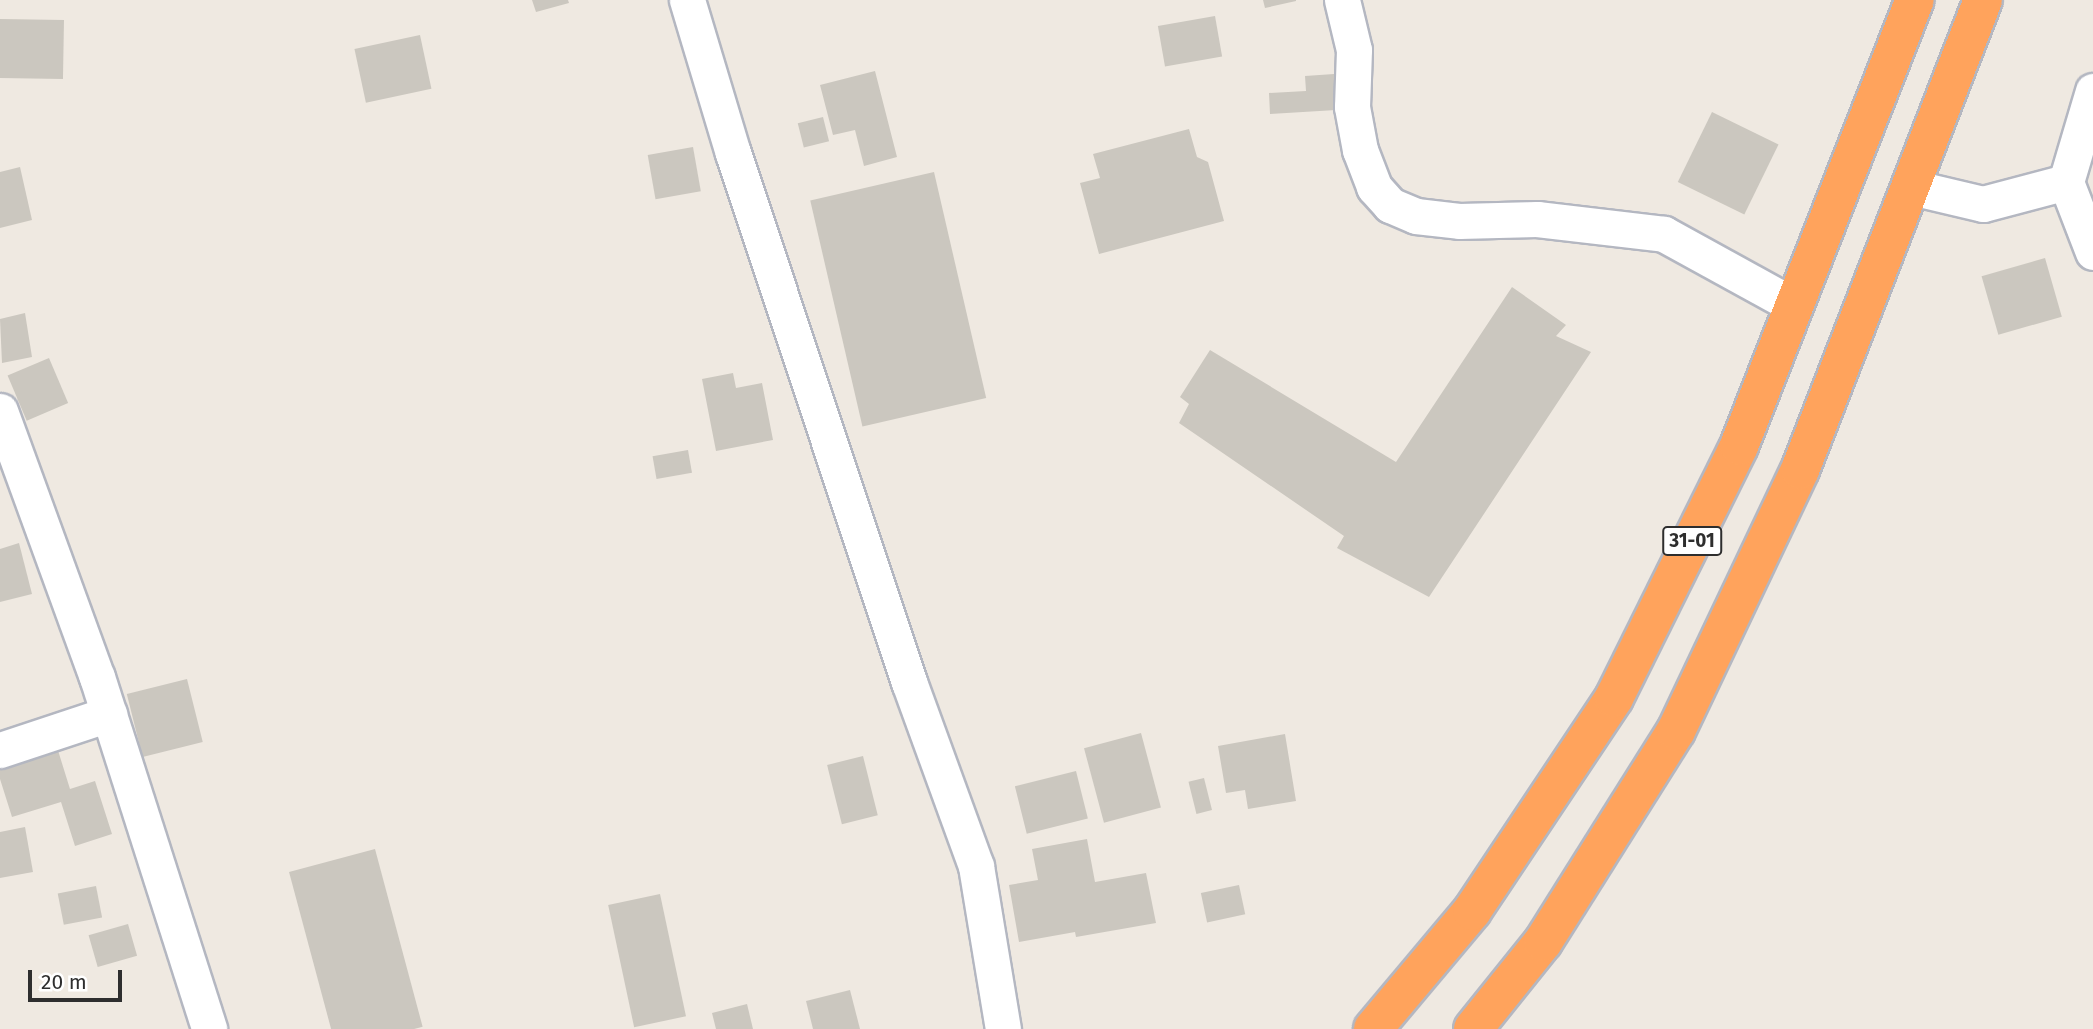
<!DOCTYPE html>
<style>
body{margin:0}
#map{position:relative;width:2093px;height:1029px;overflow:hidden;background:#efe9e1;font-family:"Fira Sans",sans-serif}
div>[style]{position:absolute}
.building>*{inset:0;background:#cbc7bf;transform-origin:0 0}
.roads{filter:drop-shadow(2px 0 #b4b7c1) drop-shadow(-2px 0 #b4b7c1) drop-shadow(0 2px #b4b7c1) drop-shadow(0 -2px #b4b7c1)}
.minor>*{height:35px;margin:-17.5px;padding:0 17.5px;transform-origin:17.5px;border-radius:17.5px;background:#fff}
.highway>*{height:38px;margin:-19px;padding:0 19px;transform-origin:19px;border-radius:19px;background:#ffa35c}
span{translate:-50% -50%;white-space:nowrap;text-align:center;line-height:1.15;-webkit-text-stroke:6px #fff;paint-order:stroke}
.shield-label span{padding:2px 5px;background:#fff;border:2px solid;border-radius:5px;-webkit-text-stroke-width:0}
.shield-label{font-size:19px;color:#2e2e2e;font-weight:700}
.scale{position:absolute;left:28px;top:970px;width:94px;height:32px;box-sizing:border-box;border:4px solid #2e2e2e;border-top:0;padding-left:9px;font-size:21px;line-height:24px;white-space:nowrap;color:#2e2e2e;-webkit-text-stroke:5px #fff;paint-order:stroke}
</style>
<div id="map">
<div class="building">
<i style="clip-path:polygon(532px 0,568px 0,569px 3px,536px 12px)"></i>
<i style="clip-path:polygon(1263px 0,1296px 0,1296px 1px,1265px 8px)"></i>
<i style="left:1215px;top:16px;width:41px;height:58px;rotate:80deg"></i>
<i style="left:0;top:19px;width:64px;height:59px;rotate:1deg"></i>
<i style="left:420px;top:35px;width:55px;height:67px;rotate:78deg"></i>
<i style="clip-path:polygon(875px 71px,897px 157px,864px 166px,855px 130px,833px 135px,820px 85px)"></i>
<i style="clip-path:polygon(1334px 74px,1336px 110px,1270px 114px,1269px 93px,1306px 91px,1305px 76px)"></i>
<i style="left:1712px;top:112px;width:74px;height:78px;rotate:26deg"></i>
<i style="left:823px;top:117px;width:25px;height:26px;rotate:76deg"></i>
<i style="clip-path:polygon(1189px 129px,1197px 157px,1208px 162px,1224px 221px,1099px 254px,1080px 183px,1100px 178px,1093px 154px)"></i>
<i style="left:693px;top:147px;width:45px;height:46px;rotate:80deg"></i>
<i style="clip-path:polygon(20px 167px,32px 220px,0 228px,0 172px)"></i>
<i style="left:934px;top:172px;width:232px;height:127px;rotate:77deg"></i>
<i style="left:2045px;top:258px;width:61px;height:66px;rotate:74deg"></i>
<i style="clip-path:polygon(1512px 287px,1566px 325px,1556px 336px,1591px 352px,1429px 597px,1337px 548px,1344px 536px,1179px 423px,1189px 404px,1180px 397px,1210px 350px,1396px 462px)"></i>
<i style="clip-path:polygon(25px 313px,32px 357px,2px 363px,0 319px)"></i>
<i style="left:49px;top:358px;width:49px;height:45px;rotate:67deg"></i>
<i style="clip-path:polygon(733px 373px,736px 388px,762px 383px,773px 440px,716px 451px,702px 379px)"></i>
<i style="left:688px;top:450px;width:23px;height:36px;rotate:80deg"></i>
<i style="clip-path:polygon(19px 543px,32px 594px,0 602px,0 549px)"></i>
<i style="left:187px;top:679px;width:65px;height:62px;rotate:76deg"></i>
<i style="left:1141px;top:733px;width:77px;height:59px;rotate:75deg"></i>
<i style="clip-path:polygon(1285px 734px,1296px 801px,1248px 809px,1245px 790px,1226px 793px,1218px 746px)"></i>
<i style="clip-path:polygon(56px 744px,70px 789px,95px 781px,112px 834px,75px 846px,61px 802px,12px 817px,0 779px,0 762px)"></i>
<i style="left:863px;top:756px;width:61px;height:37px;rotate:76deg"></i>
<i style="left:1076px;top:771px;width:49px;height:63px;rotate:76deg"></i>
<i style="left:1204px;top:778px;width:33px;height:16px;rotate:76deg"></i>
<i style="clip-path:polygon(25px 827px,33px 872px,0 878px,0 832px)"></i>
<i style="clip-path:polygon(1087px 839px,1095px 882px,1146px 873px,1156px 923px,1076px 937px,1075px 932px,1019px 942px,1009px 885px,1038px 880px,1032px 849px)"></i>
<i style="left:375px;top:849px;width:184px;height:89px;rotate:75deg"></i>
<i style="left:1239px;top:885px;width:30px;height:39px;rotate:78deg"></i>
<i style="left:96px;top:886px;width:32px;height:39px;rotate:79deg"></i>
<i style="left:660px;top:894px;width:125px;height:53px;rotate:78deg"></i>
<i style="left:128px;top:924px;width:33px;height:41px;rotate:74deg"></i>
<i style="clip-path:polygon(850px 990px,860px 1029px,813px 1029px,806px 1001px)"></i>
<i style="clip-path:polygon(747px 1004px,753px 1029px,716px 1029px,712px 1013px)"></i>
</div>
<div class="roads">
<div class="minor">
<i style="left:687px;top:0;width:160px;rotate:73.3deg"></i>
<i style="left:733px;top:153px;width:558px;rotate:71.6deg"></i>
<i style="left:909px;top:682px;width:196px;rotate:70deg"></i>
<i style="left:976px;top:866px;width:165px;rotate:80.6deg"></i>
<i style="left:1342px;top:0;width:51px;rotate:76.5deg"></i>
<i style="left:1354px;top:50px;width:57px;rotate:92deg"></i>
<i style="left:1352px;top:107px;width:44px;rotate:79.5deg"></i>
<i style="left:1360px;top:150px;width:40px;rotate:69deg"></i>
<i style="left:1374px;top:187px;width:24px;rotate:48deg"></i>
<i style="left:1390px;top:205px;width:28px;rotate:23deg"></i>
<i style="left:1416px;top:216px;width:43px;rotate:6.6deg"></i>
<i style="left:1459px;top:221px;width:78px;rotate:-1.5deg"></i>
<i style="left:1537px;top:219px;width:128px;rotate:6.7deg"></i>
<i style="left:1664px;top:234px;width:149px;rotate:28.8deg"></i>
<i style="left:2066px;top:182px;width:95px;rotate:-73.5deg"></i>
<i style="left:1911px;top:187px;width:74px;rotate:13.3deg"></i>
<i style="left:1983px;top:204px;width:86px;rotate:-14.8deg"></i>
<i style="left:2066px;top:182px;width:75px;rotate:68.9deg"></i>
<i style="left:0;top:411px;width:283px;rotate:70deg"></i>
<i style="left:97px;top:677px;width:369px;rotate:72.3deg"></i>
<i style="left:0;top:750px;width:115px;rotate:-18.3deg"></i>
</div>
<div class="highway">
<i style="left:1373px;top:1029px;width:154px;rotate:-50deg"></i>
<i style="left:1472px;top:911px;width:256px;rotate:-56.3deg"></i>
<i style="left:1614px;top:698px;width:281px;rotate:-63.6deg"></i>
<i style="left:1739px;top:446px;width:479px;rotate:-68.5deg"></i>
<i style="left:1473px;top:1029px;width:112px;rotate:-51.2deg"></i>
<i style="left:1543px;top:942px;width:249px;rotate:-57.8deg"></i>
<i style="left:1676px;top:731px;width:289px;rotate:-64.6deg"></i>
<i style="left:1800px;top:470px;width:504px;rotate:-68.73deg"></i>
</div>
</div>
<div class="shield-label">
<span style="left:1692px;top:541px">31-01</span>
</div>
<div class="scale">20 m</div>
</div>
